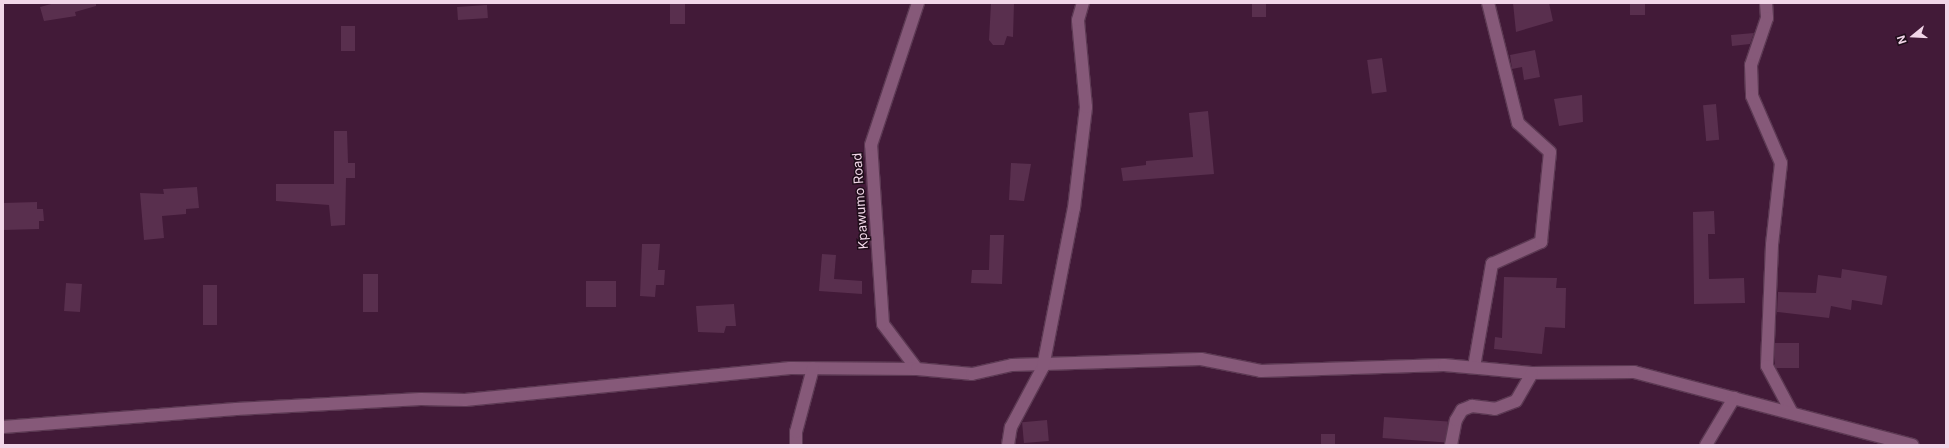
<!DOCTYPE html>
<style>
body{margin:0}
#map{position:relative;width:1949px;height:448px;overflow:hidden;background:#421a38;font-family:Inter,sans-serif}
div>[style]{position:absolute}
.building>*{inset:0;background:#592f4e;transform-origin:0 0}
.roads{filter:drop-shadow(1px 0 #5c3953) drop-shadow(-1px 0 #5c3953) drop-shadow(0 1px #5c3953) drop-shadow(0 -1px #5c3953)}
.street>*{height:12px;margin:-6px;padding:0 6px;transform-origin:6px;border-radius:6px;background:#865979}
span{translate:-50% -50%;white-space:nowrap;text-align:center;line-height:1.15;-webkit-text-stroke:3px #1e0d19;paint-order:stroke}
.street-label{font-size:13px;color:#f1d6e8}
.frame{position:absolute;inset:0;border:4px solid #f1d6e8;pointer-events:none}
.north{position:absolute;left:1893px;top:16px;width:40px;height:40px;-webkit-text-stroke:3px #1e0d19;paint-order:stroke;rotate:252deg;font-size:11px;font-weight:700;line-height:16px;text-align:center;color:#f1d6e8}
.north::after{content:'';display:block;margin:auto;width:14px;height:18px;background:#f1d6e8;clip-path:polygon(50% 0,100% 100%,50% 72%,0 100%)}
</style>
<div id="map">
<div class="building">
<i style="clip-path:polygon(55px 3px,96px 3px,96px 6px,75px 12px,76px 16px,44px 21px,40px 7px)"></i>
<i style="left:670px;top:3px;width:15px;height:21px"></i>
<i style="clip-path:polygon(991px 3px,1014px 3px,1013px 37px,1007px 36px,1004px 45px,993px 45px,989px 40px)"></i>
<i style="left:1252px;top:3px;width:14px;height:14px"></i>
<i style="clip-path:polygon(1513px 3px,1549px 3px,1553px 21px,1516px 32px)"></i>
<i style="left:1630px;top:3px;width:15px;height:12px"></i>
<i style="left:487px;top:5px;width:13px;height:30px;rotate:86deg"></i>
<i style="left:341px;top:26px;width:14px;height:25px"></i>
<i style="clip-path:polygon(1754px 33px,1750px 44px,1732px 46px,1731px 35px)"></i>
<i style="clip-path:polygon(1535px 50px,1540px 77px,1524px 80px,1522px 67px,1512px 69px,1510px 55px)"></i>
<i style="left:1382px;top:58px;width:34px;height:15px;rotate:82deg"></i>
<i style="clip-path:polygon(1582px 95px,1583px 122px,1559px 126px,1554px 99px)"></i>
<i style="left:1716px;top:104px;width:36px;height:13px;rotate:85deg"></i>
<i style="clip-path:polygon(1208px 111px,1214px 174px,1123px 181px,1121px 168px,1146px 165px,1146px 161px,1193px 157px,1189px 113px)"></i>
<i style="clip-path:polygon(334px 131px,347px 131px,348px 163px,355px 163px,355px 178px,346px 178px,345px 225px,331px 226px,329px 205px,276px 201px,276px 184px,334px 184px)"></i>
<i style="clip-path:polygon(1011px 163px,1031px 164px,1024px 201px,1009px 200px)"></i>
<i style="clip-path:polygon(197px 187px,199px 208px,186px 209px,186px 214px,162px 216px,164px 238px,144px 240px,140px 193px,164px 194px,163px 189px)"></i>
<i style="clip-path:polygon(37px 202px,37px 209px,43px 209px,44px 221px,39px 221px,39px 229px,3px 230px,3px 203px)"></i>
<i style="clip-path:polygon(1714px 211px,1715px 234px,1708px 234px,1709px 279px,1744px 278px,1745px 303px,1694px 304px,1693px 212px)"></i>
<i style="clip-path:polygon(990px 235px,1004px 235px,1002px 284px,971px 283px,972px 270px,989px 270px)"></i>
<i style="clip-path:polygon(642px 244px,660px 244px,658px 270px,665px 270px,664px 285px,656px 285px,655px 297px,640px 296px)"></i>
<i style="clip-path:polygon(822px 254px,836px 255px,834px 279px,862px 281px,862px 294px,819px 291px)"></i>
<i style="clip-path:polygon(1842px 269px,1887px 276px,1882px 305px,1852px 300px,1851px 310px,1831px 306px,1829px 318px,1777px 312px,1778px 292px,1816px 293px,1818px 275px,1841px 278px)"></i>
<i style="left:363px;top:274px;width:15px;height:38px"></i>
<i style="clip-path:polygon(1504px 277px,1557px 278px,1556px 288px,1566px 288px,1565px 328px,1545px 327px,1542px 354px,1494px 349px,1495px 337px,1502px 338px)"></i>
<i style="left:586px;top:281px;width:30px;height:26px"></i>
<i style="left:66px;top:283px;width:16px;height:28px;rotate:4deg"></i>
<i style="left:203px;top:285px;width:14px;height:40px"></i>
<i style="clip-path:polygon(734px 304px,736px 326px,726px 326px,724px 333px,698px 332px,696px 306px)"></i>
<i style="left:1775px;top:343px;width:24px;height:25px"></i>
<i style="left:1384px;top:417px;width:64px;height:21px;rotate:4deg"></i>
<i style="left:1047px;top:420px;width:21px;height:25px;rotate:85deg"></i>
<i style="left:1321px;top:434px;width:14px;height:11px"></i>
</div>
<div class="roads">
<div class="street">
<i style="left:1766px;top:3px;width:15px;rotate:86deg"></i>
<i style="left:1767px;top:18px;width:50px;rotate:108.8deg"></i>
<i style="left:1751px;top:65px;width:31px;rotate:88deg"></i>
<i style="left:1752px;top:96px;width:73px;rotate:66.6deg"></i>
<i style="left:1781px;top:163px;width:82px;rotate:96.3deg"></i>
<i style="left:1772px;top:245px;width:121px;rotate:92.4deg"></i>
<i style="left:1767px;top:366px;width:53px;rotate:62deg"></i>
<i style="left:1474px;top:367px;width:105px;rotate:-80.1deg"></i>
<i style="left:1492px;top:264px;width:54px;rotate:-24.2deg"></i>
<i style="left:1541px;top:242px;width:90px;rotate:-84.3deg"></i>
<i style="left:1550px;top:152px;width:43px;rotate:-137.8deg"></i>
<i style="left:1518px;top:123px;width:124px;rotate:-104deg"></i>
<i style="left:917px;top:369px;width:56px;rotate:-127.1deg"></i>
<i style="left:883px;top:324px;width:179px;rotate:-93.8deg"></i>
<i style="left:871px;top:145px;width:150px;rotate:-71.7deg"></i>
<i style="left:3px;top:427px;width:234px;rotate:-4.4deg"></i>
<i style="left:236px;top:409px;width:185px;rotate:-3.1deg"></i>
<i style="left:421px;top:399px;width:44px;rotate:1.3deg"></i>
<i style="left:465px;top:400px;width:327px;rotate:-5.6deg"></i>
<i style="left:790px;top:368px;width:127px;rotate:0.5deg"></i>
<i style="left:917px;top:369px;width:55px;rotate:5.2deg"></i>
<i style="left:972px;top:374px;width:41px;rotate:-12.7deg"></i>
<i style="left:1012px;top:365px;width:189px;rotate:-1.8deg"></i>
<i style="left:1201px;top:359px;width:61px;rotate:11.3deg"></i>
<i style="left:1261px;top:371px;width:183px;rotate:-1.9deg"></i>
<i style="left:1444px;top:365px;width:88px;rotate:5.2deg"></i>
<i style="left:1532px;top:373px;width:102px;rotate:-0.6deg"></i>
<i style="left:1634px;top:372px;width:288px;rotate:14.7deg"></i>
<i style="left:796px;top:445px;width:13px;rotate:-90deg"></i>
<i style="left:796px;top:432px;width:66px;rotate:-75.1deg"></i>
<i style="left:1008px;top:445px;width:18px;rotate:-81deg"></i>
<i style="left:1011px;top:427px;width:68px;rotate:-61.9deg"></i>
<i style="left:1043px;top:367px;width:162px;rotate:-79deg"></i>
<i style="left:1074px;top:208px;width:102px;rotate:-83.2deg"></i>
<i style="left:1086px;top:107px;width:87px;rotate:-95.3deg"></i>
<i style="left:1078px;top:20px;width:18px;rotate:-74deg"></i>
<i style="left:1451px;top:445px;width:25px;rotate:-79deg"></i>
<i style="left:1456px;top:420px;width:12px;rotate:-59deg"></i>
<i style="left:1462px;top:410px;width:11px;rotate:-22deg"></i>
<i style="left:1472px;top:406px;width:23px;rotate:7deg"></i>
<i style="left:1495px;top:409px;width:22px;rotate:-21deg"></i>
<i style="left:1516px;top:401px;width:32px;rotate:-60deg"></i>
<i style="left:1706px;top:445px;width:55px;rotate:-59.2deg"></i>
</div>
</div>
<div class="street-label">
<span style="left:860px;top:201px;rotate:-94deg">Kpawumo Road</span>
</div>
<div class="frame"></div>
<div class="north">N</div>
</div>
